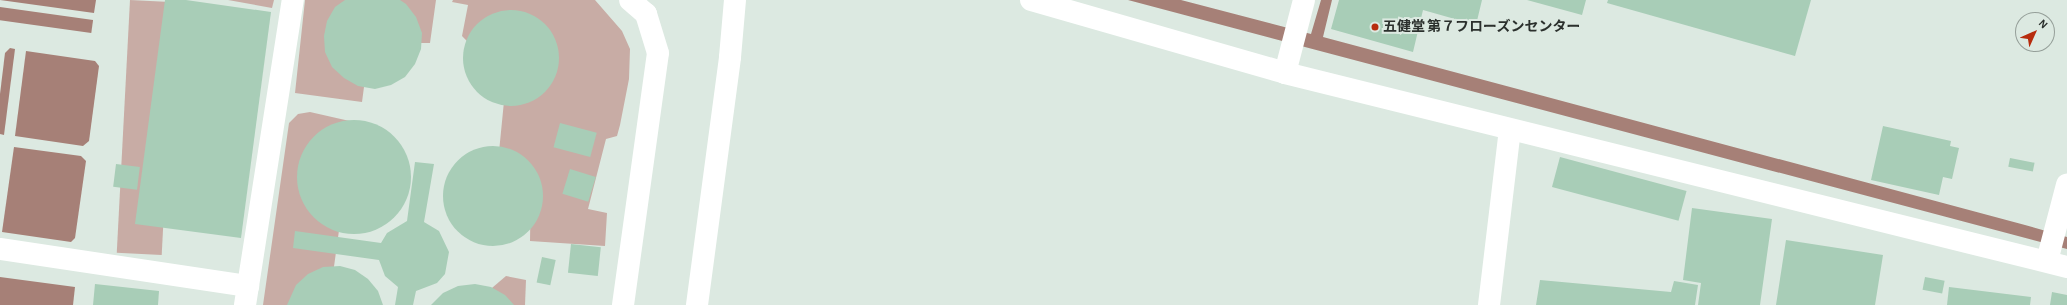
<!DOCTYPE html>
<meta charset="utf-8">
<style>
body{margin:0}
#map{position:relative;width:2067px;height:305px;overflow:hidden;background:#dce9e1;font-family:"Alegreya Sans","Noto Sans JP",sans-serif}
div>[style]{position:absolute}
.green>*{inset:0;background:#c8aca5;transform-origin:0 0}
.water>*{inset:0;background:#a68077;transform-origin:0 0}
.building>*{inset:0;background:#a8cdb7;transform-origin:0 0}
.round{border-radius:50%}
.minor>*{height:22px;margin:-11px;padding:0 11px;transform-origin:11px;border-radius:11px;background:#fff}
.dots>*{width:11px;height:11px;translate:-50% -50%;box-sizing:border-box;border:2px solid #dce9e1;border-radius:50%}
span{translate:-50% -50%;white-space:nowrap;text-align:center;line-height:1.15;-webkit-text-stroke:4px #dce9e1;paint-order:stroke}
.poi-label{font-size:14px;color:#2b302d;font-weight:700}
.left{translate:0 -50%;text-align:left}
.north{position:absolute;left:2015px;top:12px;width:40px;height:40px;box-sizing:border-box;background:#dce9e1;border:1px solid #959f99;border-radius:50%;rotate:45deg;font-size:11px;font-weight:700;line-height:16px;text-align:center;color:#2b302d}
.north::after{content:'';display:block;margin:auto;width:14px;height:18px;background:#b72c0d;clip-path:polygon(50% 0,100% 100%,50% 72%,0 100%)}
</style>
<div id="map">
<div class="green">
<i style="left:130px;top:0;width:45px;height:253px;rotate:3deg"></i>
<i style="clip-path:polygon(228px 0,274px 0,272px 8px)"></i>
<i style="clip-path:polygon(305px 0,436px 0,430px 43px,419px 43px,364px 87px,362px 102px,295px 93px)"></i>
<i style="clip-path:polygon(453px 0,595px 0,622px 31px,630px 49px,629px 79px,620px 125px,617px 136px,606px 139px,588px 209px,607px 213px,605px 246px,530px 241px,531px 177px,499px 152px,506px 81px,462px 36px,468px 5px,452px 2px)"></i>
<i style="clip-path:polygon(310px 112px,354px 122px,332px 281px,350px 305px,263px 305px,289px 123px,298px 114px)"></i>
<i style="clip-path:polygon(506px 276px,526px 280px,525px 305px,472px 305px)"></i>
</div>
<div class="water">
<i style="clip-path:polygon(0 0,96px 0,94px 13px)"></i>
<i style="clip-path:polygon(1128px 0,1181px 0,1311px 34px,1321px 0,1332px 0,1323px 37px,2025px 225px,2067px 237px,2067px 249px)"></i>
<i style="left:0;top:7px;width:94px;height:13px;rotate:8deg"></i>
<i style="clip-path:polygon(10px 48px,15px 49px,4px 135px,0 134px,0 94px,5px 53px)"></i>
<i style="clip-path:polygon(26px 51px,95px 61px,99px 66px,89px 141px,83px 146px,15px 136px)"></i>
<i style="clip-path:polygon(14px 147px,81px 156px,86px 161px,75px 238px,71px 242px,2px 232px)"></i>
<i style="clip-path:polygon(0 277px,75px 287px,73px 305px,0 305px)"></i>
</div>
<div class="building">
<i style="clip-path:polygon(165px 0,186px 0,271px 12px,241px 238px,135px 224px)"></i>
<i style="clip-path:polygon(345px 0,400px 0,406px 4px,416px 17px,422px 33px,421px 49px,415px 64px,405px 77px,391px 85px,375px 89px,358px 86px,344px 78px,332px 67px,325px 52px,324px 36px,327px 21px,335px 7px)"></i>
<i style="clip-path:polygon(1339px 0,1482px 0,1476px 25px,1423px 10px,1413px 52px,1331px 29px)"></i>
<i style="clip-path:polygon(1527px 0,1586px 0,1582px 15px)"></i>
<i style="clip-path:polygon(1608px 0,1811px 0,1795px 56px,1607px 3px)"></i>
<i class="round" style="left:463px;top:10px;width:96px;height:96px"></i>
<i class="round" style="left:297px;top:120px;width:114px;height:114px"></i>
<i style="left:560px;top:123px;width:38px;height:25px;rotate:15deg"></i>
<i style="clip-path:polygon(1883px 126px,1951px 141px,1950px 146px,1959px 148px,1952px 179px,1943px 177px,1939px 195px,1871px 180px)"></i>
<i class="round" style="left:443px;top:146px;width:100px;height:100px"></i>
<i style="left:1560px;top:157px;width:131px;height:31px;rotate:15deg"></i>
<i style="left:2010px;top:158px;width:25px;height:9px;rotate:11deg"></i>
<i style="clip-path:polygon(415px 162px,434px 164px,424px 222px,439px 231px,449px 252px,445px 274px,437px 283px,416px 291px,413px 305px,395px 305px,398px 287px,385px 276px,379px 260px,293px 248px,295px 231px,381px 243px,387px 233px,407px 221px)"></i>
<i style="left:116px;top:164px;width:24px;height:23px;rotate:7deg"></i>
<i style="left:570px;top:169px;width:27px;height:26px;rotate:17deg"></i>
<i style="clip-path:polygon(1692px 208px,1772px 219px,1760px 305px,1698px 305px,1701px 283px,1683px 280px)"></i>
<i style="clip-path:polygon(1786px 240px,1883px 255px,1875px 305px,1776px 305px)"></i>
<i style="left:571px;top:244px;width:30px;height:29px;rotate:6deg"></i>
<i style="left:542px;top:257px;width:14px;height:26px;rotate:12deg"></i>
<i style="clip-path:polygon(340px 266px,355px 270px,368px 279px,378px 291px,383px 305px,287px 305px,296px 285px,308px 274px,323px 267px)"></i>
<i style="left:1925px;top:277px;width:20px;height:13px;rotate:11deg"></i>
<i style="clip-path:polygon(1540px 280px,1671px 292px,1674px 281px,1698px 285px,1695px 305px,1536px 305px)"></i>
<i style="clip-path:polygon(95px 284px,159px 291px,158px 305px,93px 305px)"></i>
<i style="clip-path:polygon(475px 284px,491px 287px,505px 295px,514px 305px,431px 305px,443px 293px,458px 286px)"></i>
<i style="clip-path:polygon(1949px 287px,2031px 297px,2030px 305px,1947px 305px)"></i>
<i style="clip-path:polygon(2052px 292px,2067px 295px,2067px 305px,2050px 305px)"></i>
</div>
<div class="minor">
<i style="left:1031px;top:0;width:264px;rotate:16deg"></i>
<i style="left:1285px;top:73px;width:806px;rotate:13.93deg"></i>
<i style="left:1285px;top:73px;width:75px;rotate:-75.4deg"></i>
<i style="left:0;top:249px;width:251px;rotate:8.5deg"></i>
<i style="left:2047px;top:261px;width:79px;rotate:-75.3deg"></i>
<i style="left:245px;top:305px;width:309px;rotate:-81.1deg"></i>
<i style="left:623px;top:305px;width:254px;rotate:-82.1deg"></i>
<i style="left:658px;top:53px;width:41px;rotate:-107.1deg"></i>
<i style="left:646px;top:14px;width:21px;rotate:-139deg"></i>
<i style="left:697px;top:305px;width:250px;rotate:-82.4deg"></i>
<i style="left:730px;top:57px;width:57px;rotate:-85deg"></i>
<i style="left:1489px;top:305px;width:176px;rotate:-83.2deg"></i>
</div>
<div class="dots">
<i style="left:1375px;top:27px;background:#b72c0d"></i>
</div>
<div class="poi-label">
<span class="left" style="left:1383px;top:27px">五健堂 第７フローズンセンター</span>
</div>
<div class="north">N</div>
</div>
